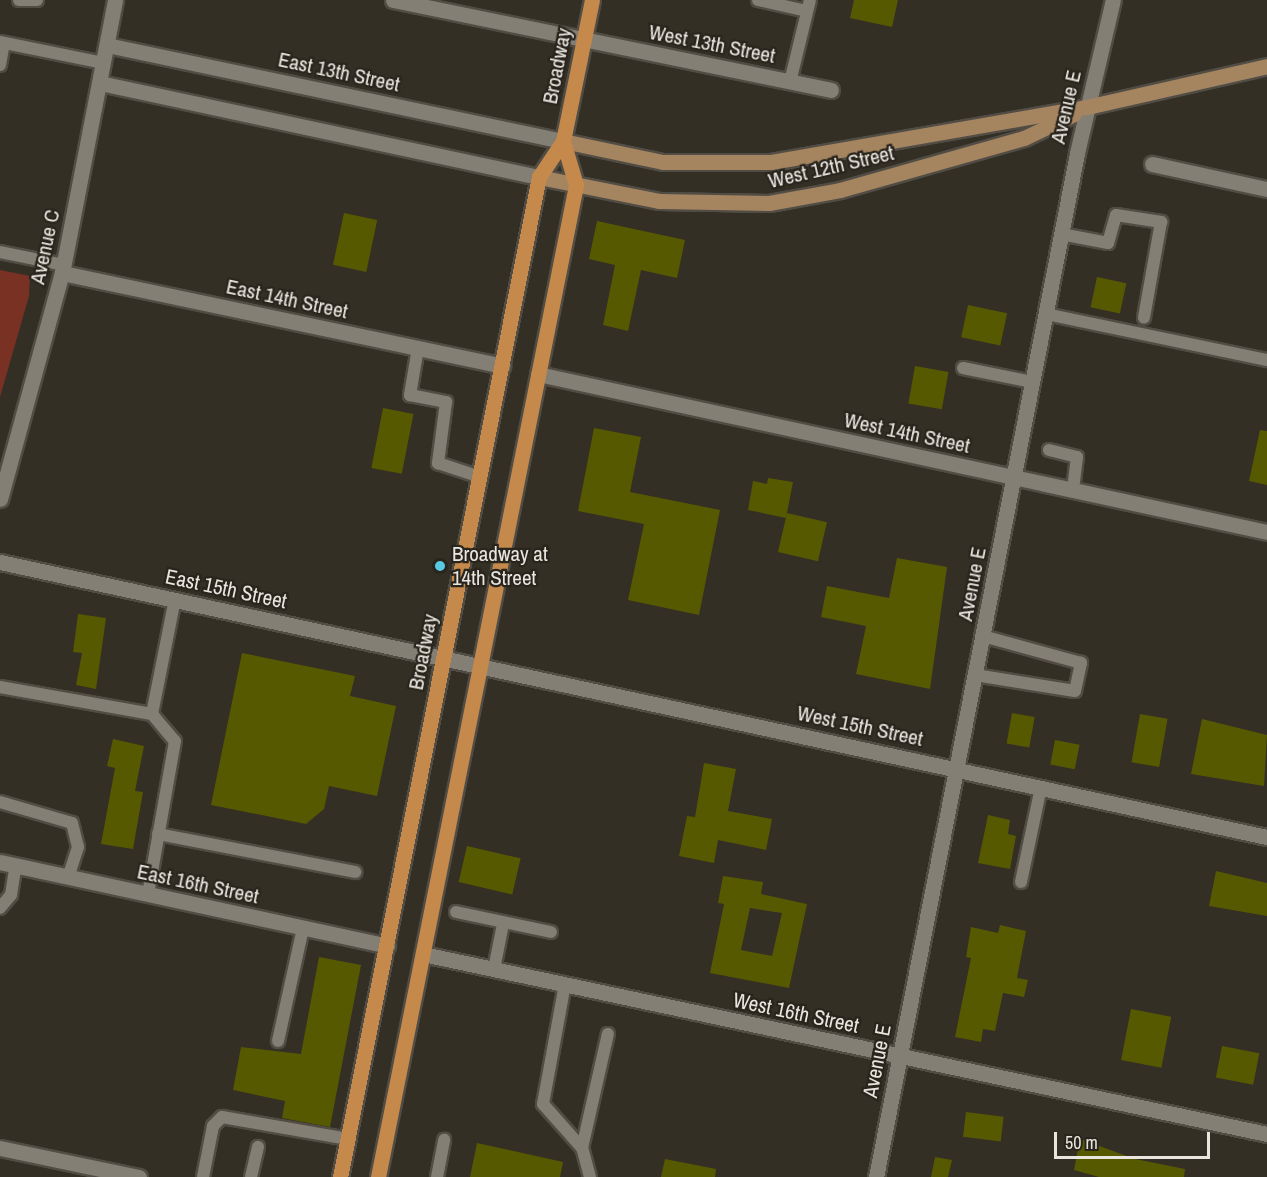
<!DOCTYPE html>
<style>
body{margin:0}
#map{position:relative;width:1267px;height:1177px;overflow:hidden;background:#332f25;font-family:"Archivo Narrow",sans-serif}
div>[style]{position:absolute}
.green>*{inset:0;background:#793123}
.building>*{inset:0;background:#575900;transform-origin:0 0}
.roads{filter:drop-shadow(2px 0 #514d45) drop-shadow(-2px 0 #514d45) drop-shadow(0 2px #514d45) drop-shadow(0 -2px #514d45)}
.lane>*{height:12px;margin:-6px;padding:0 6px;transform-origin:6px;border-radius:6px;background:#847f74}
.street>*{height:15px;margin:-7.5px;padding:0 7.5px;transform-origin:7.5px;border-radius:7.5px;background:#847f74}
.secondary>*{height:15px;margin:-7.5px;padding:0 7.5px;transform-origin:7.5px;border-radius:7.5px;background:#a58460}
.primary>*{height:15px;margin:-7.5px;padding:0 7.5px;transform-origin:7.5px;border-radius:7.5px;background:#c5894c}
.dots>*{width:16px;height:16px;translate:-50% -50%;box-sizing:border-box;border:3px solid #29251c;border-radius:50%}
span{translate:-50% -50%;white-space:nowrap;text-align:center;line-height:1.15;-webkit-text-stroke:4.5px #29251c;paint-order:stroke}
.street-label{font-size:21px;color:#e9e6e0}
.poi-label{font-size:21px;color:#e9e6e0}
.left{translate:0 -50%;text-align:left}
.scale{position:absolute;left:1054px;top:1132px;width:156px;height:27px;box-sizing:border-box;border:3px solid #e9e6e0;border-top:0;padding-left:8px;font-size:18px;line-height:21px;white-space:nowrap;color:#e9e6e0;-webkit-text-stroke:4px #29251c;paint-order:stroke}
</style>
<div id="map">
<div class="green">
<i style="clip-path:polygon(0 270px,30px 276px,29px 296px,0 397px)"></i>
</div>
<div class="building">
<i style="clip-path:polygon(854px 0,898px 0,892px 27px,850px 18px)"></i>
<i style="left:344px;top:213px;width:34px;height:53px;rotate:12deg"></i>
<i style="clip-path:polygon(597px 221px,685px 240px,677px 278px,641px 270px,628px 331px,603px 325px,615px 265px,589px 259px)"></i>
<i style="left:1097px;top:277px;width:30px;height:31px;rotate:12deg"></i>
<i style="left:968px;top:305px;width:40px;height:33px;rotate:12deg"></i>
<i style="left:915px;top:366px;width:34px;height:38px;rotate:10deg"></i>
<i style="left:383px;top:408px;width:31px;height:61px;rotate:11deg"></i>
<i style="clip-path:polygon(594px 428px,641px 437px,630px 492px,720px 510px,699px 615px,628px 600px,644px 524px,578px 511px)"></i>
<i style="clip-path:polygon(1260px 430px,1267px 431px,1267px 485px,1249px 481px)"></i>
<i style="clip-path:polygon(768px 478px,793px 482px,786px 518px,748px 510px,753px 481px,767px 484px)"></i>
<i style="left:787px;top:513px;width:41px;height:40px;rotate:13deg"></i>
<i style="clip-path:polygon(897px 558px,947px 567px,930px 689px,856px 674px,866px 626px,821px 617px,827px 586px,889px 598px)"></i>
<i style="clip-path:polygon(78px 614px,106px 618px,96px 689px,76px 685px,82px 653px,73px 652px)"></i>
<i style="clip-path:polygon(242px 653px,355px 676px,350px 696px,396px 706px,377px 796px,329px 786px,324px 809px,306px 824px,211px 805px)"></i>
<i style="left:1012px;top:713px;width:23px;height:31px;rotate:10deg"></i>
<i style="left:1140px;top:714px;width:28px;height:49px;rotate:10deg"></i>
<i style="clip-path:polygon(1202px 719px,1267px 735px,1264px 786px,1191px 774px)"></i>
<i style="clip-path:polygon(113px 739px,144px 746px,135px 791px,143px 792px,133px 849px,101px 844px,115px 768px,107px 766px)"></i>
<i style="left:1055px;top:740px;width:25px;height:25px;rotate:11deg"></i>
<i style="clip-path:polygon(704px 763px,736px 769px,728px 811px,772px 819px,766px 850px,718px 840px,714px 863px,679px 856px,687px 816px,695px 817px)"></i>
<i style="clip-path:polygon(988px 815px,1010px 820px,1008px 834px,1016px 836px,1010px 869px,978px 863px)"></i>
<i style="left:467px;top:846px;width:55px;height:37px;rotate:13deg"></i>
<i style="clip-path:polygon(1216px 871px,1267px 883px,1267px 916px,1209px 906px)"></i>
<i style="clip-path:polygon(evenodd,723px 876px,763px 882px,761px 894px,807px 904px,789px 988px,710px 973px,724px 904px,718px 903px,723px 876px,750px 908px,782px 913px,772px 956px,741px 950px,750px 908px)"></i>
<i style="clip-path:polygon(1000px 925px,1026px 931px,1017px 978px,1028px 980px,1024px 997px,1003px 993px,995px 1031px,983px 1029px,981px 1042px,955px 1037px,971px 958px,966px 957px,971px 927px,998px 933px)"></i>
<i style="clip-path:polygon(319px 957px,361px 965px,330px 1127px,282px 1118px,285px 1101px,233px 1090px,241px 1047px,301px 1054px)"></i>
<i style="left:1131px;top:1009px;width:41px;height:52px;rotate:11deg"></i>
<i style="left:1222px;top:1046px;width:38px;height:32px;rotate:11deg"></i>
<i style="left:966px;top:1112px;width:38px;height:25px;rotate:7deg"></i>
<i style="clip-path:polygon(1080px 1139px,1135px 1159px,1185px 1169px,1184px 1177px,1099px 1177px,1074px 1170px)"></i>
<i style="clip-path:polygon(477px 1143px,563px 1162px,560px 1177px,470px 1177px)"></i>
<i style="clip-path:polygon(935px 1157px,952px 1160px,948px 1177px,931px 1177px)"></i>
<i style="clip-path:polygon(665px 1159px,716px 1169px,715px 1177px,661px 1177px)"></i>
</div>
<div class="roads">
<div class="lane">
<i style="left:19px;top:0;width:18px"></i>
<i style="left:758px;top:0;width:50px;rotate:12.7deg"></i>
<i style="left:0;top:42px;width:105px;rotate:11.5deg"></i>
<i style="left:0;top:65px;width:22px;rotate:-80deg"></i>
<i style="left:790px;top:82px;width:84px;rotate:-76.3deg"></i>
<i style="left:1061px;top:234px;width:48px;rotate:10.8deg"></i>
<i style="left:1108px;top:243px;width:29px;rotate:-74deg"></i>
<i style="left:1116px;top:215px;width:46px;rotate:8.8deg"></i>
<i style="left:1161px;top:222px;width:97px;rotate:100.1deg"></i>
<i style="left:0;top:252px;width:65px;rotate:11.5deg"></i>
<i style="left:1046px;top:314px;width:226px;rotate:11.8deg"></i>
<i style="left:418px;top:348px;width:48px;rotate:99.7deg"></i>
<i style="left:410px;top:395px;width:37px;rotate:11deg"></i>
<i style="left:446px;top:402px;width:62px;rotate:97.5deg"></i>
<i style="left:438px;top:463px;width:44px;rotate:18.4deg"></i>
<i style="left:963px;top:368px;width:70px;rotate:11.5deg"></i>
<i style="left:1049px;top:450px;width:29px;rotate:14deg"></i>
<i style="left:1077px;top:457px;width:34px;rotate:97deg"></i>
<i style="left:975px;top:675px;width:101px;rotate:9.1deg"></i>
<i style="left:1075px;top:691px;width:29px;rotate:-78deg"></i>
<i style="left:1081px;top:663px;width:102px;rotate:-164.6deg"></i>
<i style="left:0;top:687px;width:154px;rotate:10.1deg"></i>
<i style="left:152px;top:714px;width:35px;rotate:50deg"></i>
<i style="left:175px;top:741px;width:155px;rotate:100deg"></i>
<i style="left:152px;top:714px;width:117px;rotate:-78.7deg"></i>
<i style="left:0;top:802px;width:75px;rotate:16.3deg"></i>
<i style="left:72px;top:823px;width:25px;rotate:76deg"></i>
<i style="left:78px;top:847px;width:32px;rotate:108deg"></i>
<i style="left:158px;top:834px;width:201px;rotate:10.9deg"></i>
<i style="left:1021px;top:882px;width:97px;rotate:-78.1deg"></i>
<i style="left:0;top:908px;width:17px;rotate:-50deg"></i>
<i style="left:11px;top:895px;width:30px;rotate:-81deg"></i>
<i style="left:456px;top:912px;width:97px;rotate:11.9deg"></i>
<i style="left:494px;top:969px;width:46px;rotate:-78.7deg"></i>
<i style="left:565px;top:984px;width:122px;rotate:100.4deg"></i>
<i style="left:543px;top:1104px;width:59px;rotate:48.4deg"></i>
<i style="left:278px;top:1041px;width:116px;rotate:-77.5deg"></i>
<i style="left:203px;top:1177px;width:52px;rotate:-78.9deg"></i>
<i style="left:213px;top:1126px;width:13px;rotate:-45deg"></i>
<i style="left:222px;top:1117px;width:128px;rotate:9.9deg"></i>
<i style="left:251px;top:1177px;width:31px;rotate:-77deg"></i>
<i style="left:437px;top:1177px;width:38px;rotate:-79deg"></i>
<i style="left:590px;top:1177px;width:30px;rotate:-105deg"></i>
<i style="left:582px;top:1148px;width:117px;rotate:-77.2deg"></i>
</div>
<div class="street">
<i style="left:393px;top:0;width:447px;rotate:11.6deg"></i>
<i style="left:107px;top:45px;width:466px;rotate:11.9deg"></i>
<i style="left:100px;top:83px;width:449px;rotate:12.1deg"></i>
<i style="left:1152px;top:164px;width:118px;rotate:12.3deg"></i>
<i style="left:62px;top:273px;width:450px;rotate:11.9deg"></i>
<i style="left:538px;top:374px;width:746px;rotate:12.23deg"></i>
<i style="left:0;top:499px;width:234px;rotate:-74.7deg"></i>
<i style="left:62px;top:273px;width:278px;rotate:-79deg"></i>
<i style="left:0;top:562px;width:1297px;rotate:12.25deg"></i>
<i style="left:0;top:862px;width:396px;rotate:12.2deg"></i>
<i style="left:423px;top:954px;width:863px;rotate:12.04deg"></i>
<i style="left:0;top:1148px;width:142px;rotate:11.8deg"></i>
<i style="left:876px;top:1177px;width:1044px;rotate:-78.89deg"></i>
<i style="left:1077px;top:153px;width:157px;rotate:-76.8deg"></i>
</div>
<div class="secondary">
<i style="left:563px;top:141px;width:102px;rotate:11.9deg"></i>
<i style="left:663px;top:162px;width:108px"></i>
<i style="left:771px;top:162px;width:321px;rotate:-9.9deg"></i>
<i style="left:1087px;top:107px;width:185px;rotate:-12.8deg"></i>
<i style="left:539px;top:177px;width:122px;rotate:11.3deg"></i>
<i style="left:659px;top:201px;width:110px;rotate:1deg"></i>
<i style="left:769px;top:203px;width:72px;rotate:-10.4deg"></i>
<i style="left:840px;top:190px;width:191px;rotate:-15.8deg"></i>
<i style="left:1024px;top:138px;width:55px;rotate:-25.6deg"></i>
</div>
<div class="primary">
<i style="left:340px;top:1177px;width:1020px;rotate:-78.75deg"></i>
<i style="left:539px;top:177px;width:43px;rotate:-56.3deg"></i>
<i style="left:563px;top:141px;width:144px;rotate:-78.4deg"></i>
<i style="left:378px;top:1177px;width:1012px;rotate:-78.71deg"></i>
<i style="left:576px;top:185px;width:46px;rotate:-106.5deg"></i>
</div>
</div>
<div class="dots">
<i style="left:440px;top:566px;background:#57c9e2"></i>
</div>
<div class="street-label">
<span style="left:712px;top:44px;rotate:11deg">West 13th Street</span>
<span style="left:557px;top:66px;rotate:-79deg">Broadway</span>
<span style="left:339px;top:72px;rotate:12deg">East 13th Street</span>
<span style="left:1066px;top:107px;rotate:-77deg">Avenue E</span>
<span style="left:831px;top:167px;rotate:-13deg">West 12th Street</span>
<span style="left:45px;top:247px;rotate:-78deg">Avenue C</span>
<span style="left:287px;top:299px;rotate:12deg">East 14th Street</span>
<span style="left:907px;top:433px;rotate:12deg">West 14th Street</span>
<span style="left:972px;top:584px;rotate:-79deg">Avenue E</span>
<span style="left:226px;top:589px;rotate:12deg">East 15th Street</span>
<span style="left:423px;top:652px;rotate:-79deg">Broadway</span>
<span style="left:860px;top:726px;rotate:12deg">West 15th Street</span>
<span style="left:198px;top:884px;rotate:12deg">East 16th Street</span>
<span style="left:796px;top:1013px;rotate:12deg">West 16th Street</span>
<span style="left:877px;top:1061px;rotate:-79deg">Avenue E</span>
</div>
<div class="poi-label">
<span class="left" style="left:452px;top:566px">Broadway at<br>14th Street</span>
</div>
<div class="scale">50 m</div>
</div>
